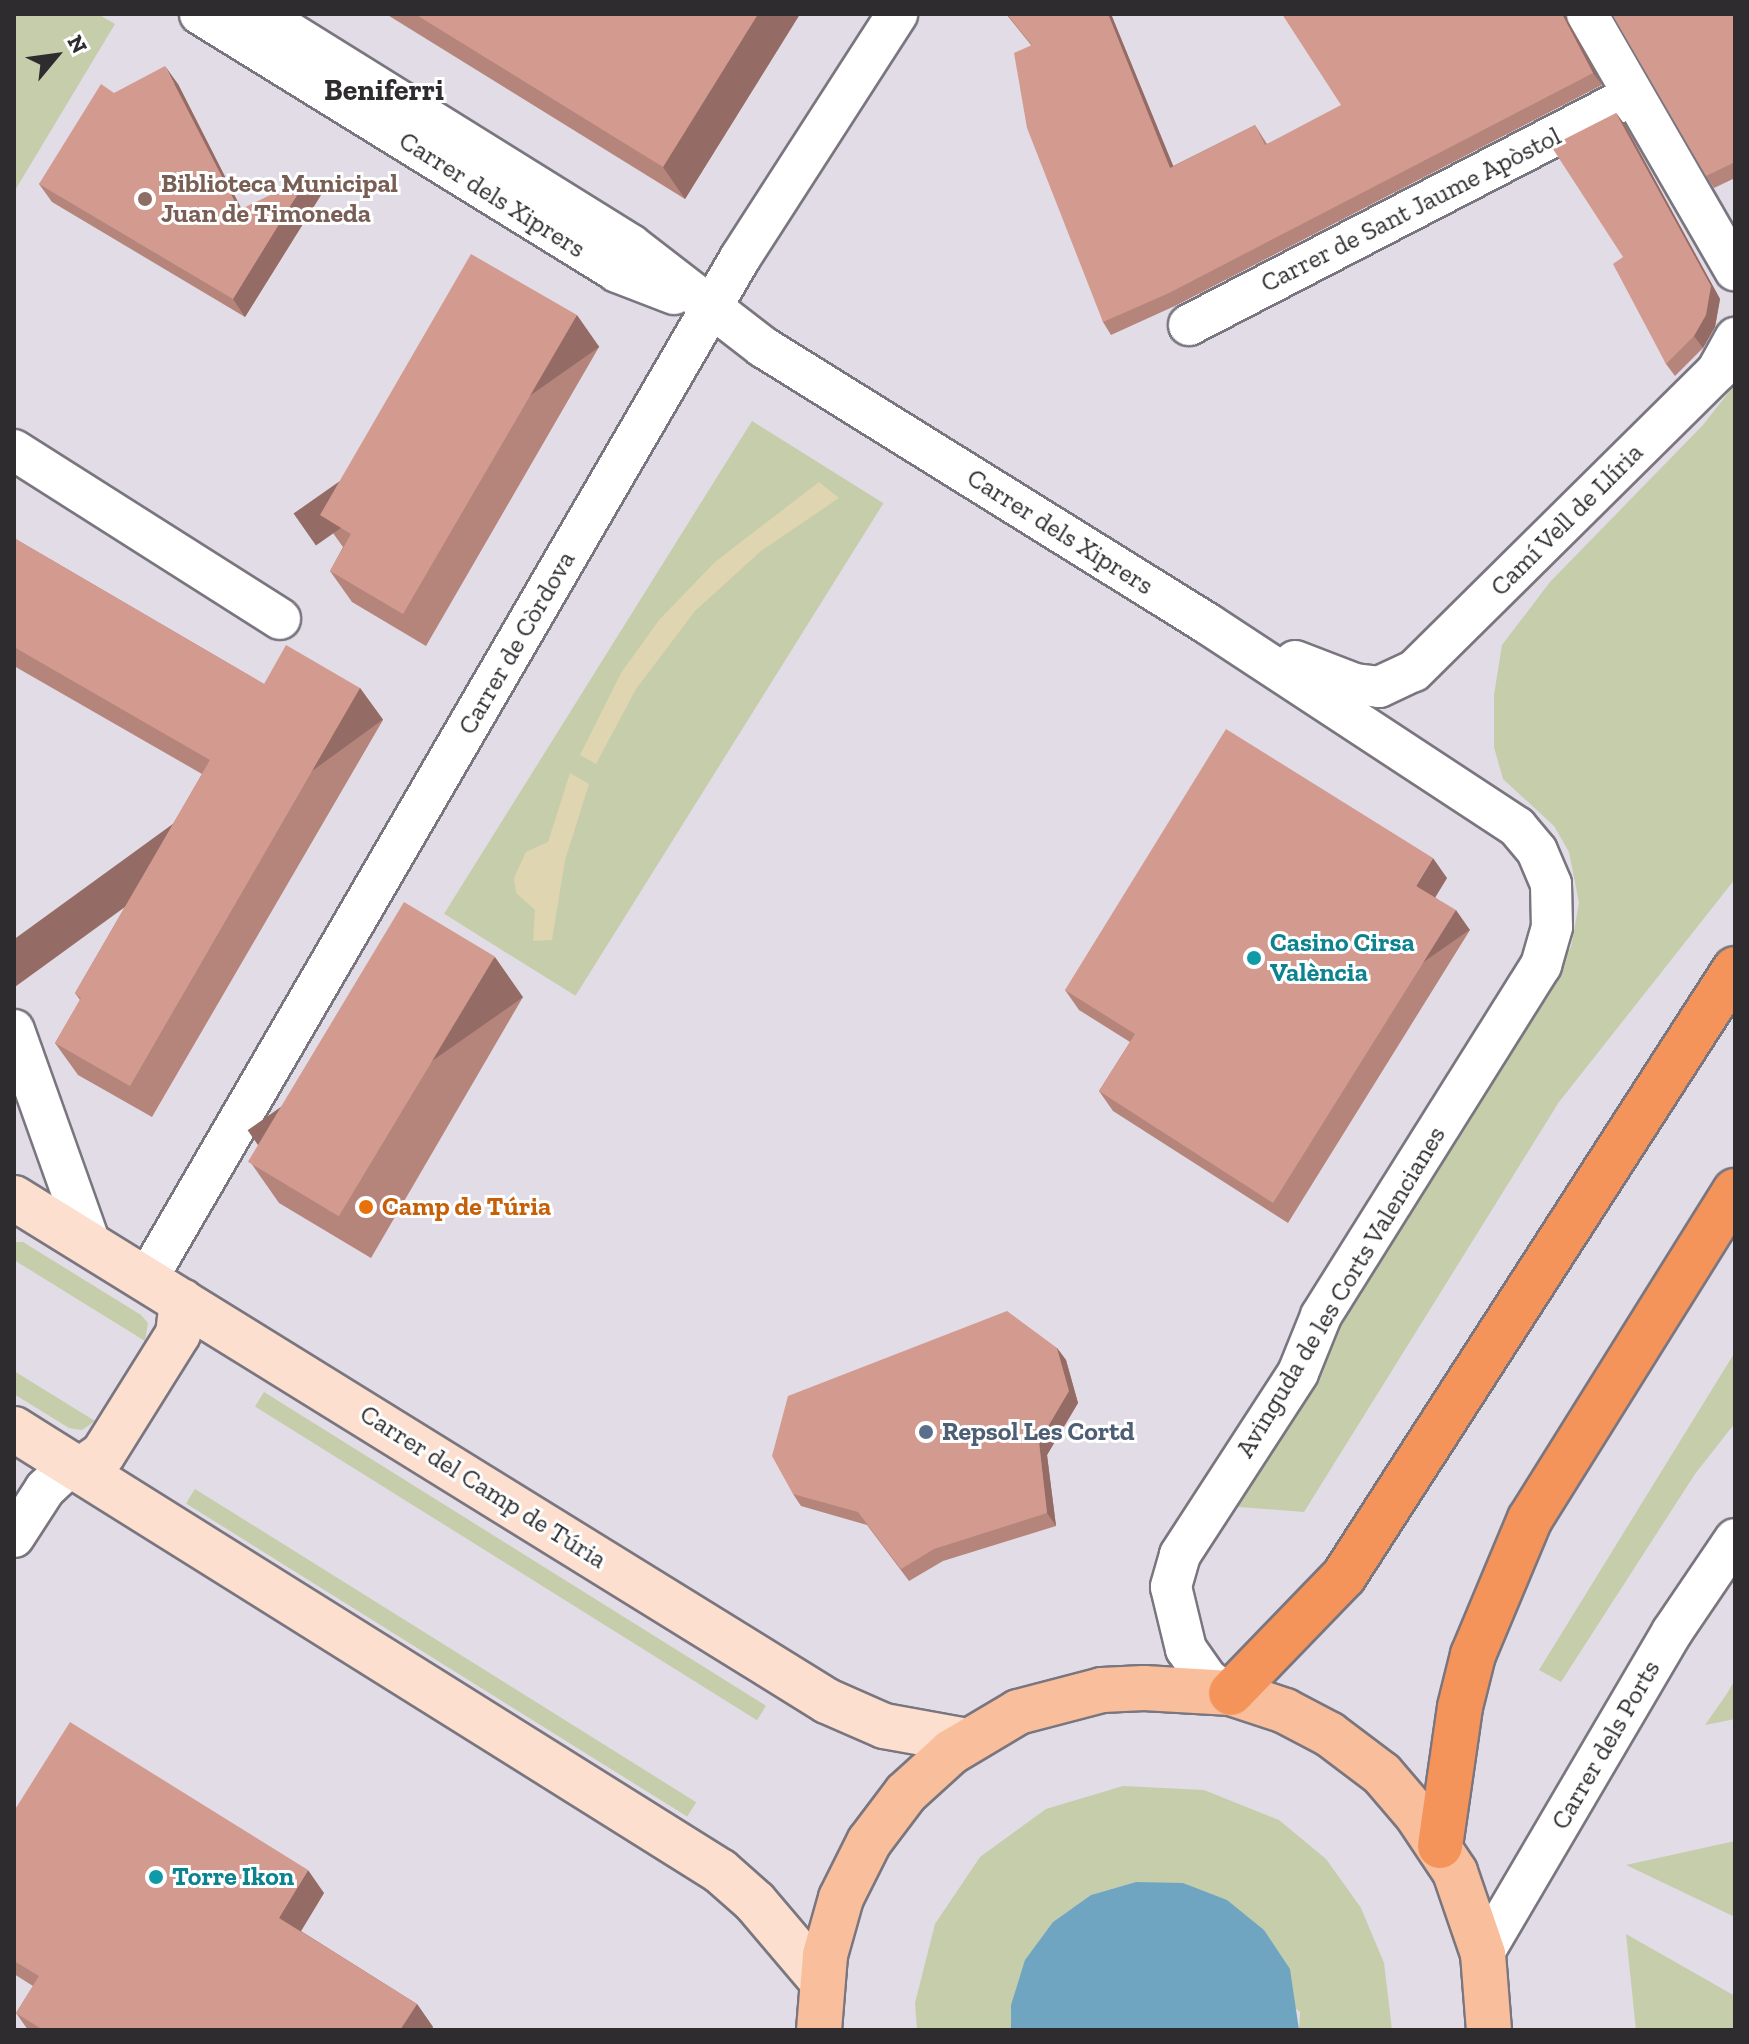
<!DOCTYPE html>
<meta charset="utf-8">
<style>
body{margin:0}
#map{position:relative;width:1749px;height:2044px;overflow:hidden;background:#e1dce6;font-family:"Zilla Slab",serif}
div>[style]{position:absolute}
.green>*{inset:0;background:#c6cdab;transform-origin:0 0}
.sand>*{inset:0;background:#dfd5b0}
.water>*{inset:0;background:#6fa5c0}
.roads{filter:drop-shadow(2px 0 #7a767f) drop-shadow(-2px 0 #7a767f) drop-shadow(0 2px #7a767f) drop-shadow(0 -2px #7a767f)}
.street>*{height:40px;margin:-20px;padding:0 20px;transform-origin:20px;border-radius:20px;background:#fff}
.secondary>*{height:44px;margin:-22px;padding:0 22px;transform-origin:22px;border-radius:22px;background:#fcdfce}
.primary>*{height:44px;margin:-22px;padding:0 22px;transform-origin:22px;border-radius:22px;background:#f9bf9c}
.highway>*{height:44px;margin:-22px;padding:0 22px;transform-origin:22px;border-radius:22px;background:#f5945a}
.wall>*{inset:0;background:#b5857c}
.shaded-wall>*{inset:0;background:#946c65;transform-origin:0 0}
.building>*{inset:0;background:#d39b90;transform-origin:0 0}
.dots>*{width:22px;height:22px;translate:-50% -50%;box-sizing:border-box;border:4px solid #fff;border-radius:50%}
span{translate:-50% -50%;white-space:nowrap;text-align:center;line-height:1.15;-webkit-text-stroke:6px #fff;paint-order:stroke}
.education-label{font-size:26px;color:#785e54;font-weight:700}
.left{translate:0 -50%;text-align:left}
.street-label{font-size:26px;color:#2e2c2f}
.culture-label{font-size:26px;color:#0d838f;font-weight:700}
.food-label{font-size:26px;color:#c56008;font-weight:700}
.service-label{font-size:26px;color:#4e5e75;font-weight:700}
.quarter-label{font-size:30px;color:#2e2c2f;font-weight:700}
.frame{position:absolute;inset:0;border:16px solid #2e2c2f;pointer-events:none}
.north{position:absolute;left:16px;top:16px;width:80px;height:80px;-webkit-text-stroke:6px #fff;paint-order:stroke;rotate:61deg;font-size:22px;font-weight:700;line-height:32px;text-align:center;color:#2e2c2f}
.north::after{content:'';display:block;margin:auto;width:28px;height:36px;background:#2e2c2f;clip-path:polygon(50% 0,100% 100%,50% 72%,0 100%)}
</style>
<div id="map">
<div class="green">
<i style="clip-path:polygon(14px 14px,98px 14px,115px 24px,14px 192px)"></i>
<i style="clip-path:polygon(1735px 384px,1735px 879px,1559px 1102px,1304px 1512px,1227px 1506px,1571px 947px,1579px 903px,1569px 852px,1554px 826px,1503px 779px,1494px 747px,1494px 695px,1502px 645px,1550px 582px,1703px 425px)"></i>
<i style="left:752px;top:421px;width:155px;height:581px;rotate:32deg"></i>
<i style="clip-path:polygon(14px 1242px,23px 1242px,141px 1315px,148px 1323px,145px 1341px,14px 1260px)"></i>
<i style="clip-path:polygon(1735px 1352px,1735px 1423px,1695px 1474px,1561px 1682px,1539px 1670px)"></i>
<i style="clip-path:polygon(14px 1371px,95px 1421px,82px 1430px,69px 1428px,14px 1394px)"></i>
<i style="left:264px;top:1392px;width:592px;height:17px;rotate:32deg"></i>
<i style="left:195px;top:1489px;width:591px;height:17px;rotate:32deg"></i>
<i style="clip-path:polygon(1735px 1680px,1735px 1719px,1705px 1725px,1726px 1695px)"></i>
<i style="clip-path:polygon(1123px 1786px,1204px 1790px,1279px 1820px,1326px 1859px,1361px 1908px,1384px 1963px,1392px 2030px,1299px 2030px,1300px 2012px,1136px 1882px,1091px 1895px,1053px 1922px,1011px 2005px,1011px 2030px,917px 2030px,915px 2003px,935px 1924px,980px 1857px,1046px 1809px)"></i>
<i style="clip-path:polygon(1735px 1841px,1735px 1917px,1626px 1865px)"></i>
<i style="clip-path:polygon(1626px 1934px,1735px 1996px,1735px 2030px,1636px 2030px)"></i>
</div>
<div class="sand">
<i style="clip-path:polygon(819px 482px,839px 498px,761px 551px,695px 611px,636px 689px,596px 764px,580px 755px,621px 673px,659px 620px,715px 562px)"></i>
<i style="clip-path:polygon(570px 773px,589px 784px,565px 860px,552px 940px,533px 941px,535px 910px,516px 893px,514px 878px,526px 852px,548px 842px)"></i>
</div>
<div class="water">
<i style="clip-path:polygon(1136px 1882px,1183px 1883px,1227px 1900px,1264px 1930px,1290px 1969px,1299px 2030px,1011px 2030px,1011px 2005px,1025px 1960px,1053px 1922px,1091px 1895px)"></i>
</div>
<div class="roads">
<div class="street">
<i style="left:200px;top:14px;width:490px;rotate:31.7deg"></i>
<i style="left:617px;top:272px;width:61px;rotate:21.1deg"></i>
<i style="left:260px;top:14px;width:437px;rotate:31.9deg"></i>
<i style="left:631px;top:245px;width:167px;rotate:37.7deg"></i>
<i style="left:763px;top:347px;width:524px;rotate:31.9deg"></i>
<i style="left:1208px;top:624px;width:370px;rotate:33.3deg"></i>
<i style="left:1517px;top:827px;width:31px;rotate:50deg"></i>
<i style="left:1537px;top:851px;width:36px;rotate:67deg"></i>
<i style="left:1551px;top:884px;width:43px;rotate:88.7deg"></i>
<i style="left:1552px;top:927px;width:40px;rotate:106deg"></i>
<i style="left:1541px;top:965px;width:414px;rotate:122.1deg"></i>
<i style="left:1321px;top:1316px;width:61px;rotate:112deg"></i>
<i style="left:1298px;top:1373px;width:217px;rotate:123deg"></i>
<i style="left:1180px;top:1555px;width:33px;rotate:106deg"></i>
<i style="left:1171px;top:1587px;width:64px;rotate:76.4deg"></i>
<i style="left:1186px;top:1649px;width:37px;rotate:55deg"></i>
<i style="left:1207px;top:1679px;width:24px;rotate:36deg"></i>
<i style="left:1587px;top:14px;width:296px;rotate:60deg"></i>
<i style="left:1189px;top:325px;width:500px;rotate:-27.38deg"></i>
<i style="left:14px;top:450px;width:315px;rotate:32.4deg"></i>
<i style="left:1295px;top:661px;width:64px;rotate:21deg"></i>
<i style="left:1355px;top:684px;width:24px;rotate:7deg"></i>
<i style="left:1379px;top:687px;width:38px;rotate:-25deg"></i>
<i style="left:1414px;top:671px;width:426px;rotate:-44.7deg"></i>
<i style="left:1717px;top:371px;width:38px;rotate:-61deg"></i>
<i style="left:14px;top:1030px;width:227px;rotate:70.4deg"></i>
<i style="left:147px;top:1279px;width:1181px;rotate:-59.85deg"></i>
<i style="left:740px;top:258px;width:290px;rotate:-57.2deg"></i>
<i style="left:14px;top:1537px;width:57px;rotate:-57.1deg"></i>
<i style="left:45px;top:1489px;width:35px;rotate:-43deg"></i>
<i style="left:1483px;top:1954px;width:373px;rotate:-59.6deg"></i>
<i style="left:1672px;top:1632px;width:112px;rotate:-55.9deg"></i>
</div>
<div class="secondary">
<i style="left:14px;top:1198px;width:956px;rotate:31.74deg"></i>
<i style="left:827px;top:1701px;width:62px;rotate:23.7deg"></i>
<i style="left:884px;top:1726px;width:84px;rotate:10.2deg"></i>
<i style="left:14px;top:1429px;width:833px;rotate:32.05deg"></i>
<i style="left:720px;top:1871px;width:47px;rotate:41.5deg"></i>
<i style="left:755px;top:1902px;width:104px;rotate:49.7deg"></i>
<i style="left:80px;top:1470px;width:28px;rotate:-35deg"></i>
<i style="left:103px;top:1454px;width:142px;rotate:-58deg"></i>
<i style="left:178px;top:1334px;width:33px;rotate:-83deg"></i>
</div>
<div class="primary">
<i style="left:819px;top:2030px;width:75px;rotate:-85.4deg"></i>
<i style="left:825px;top:1955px;width:59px;rotate:-74.3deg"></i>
<i style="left:841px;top:1898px;width:63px;rotate:-63.4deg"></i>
<i style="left:869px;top:1842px;width:61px;rotate:-52.9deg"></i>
<i style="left:906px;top:1793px;width:61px;rotate:-42.3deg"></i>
<i style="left:951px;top:1752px;width:78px;rotate:-30.8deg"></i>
<i style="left:1018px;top:1712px;width:87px;rotate:-14.7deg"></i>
<i style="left:1102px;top:1690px;width:42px;rotate:-2.7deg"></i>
<i style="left:1144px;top:1688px;width:87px;rotate:3.3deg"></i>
<i style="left:1231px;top:1693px;width:57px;rotate:18.4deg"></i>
<i style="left:1285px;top:1711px;width:50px;rotate:27.6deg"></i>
<i style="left:1329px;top:1734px;width:66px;rotate:37deg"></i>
<i style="left:1382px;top:1774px;width:54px;rotate:49.5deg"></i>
<i style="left:1417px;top:1815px;width:69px;rotate:56.3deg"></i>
<i style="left:1455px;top:1872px;width:87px;rotate:71.1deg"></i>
<i style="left:1483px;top:1954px;width:76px;rotate:85.5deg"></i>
</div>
<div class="highway">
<i style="left:1231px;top:1693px;width:163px;rotate:-46deg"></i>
<i style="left:1344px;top:1576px;width:722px;rotate:-57.21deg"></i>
<i style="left:1440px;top:1846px;width:140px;rotate:-81.8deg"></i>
<i style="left:1460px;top:1707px;width:54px;rotate:-76deg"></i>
<i style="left:1473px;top:1655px;width:147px;rotate:-67.3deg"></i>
<i style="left:1530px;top:1519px;width:387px;rotate:-58deg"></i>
</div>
</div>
<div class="wall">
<i style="clip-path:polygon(386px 14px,800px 14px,685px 199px)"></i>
<i style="clip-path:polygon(1006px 14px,1111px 14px,1173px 166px,1255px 125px,1267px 144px,1564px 15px,1602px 85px,1177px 305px,1111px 335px,1103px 322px,1031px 45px)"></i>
<i style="clip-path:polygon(1735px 14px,1735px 178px,1714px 188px,1706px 176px)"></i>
<i style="clip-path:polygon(178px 84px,241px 208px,321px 195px,245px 317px,52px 202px,39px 184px,114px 93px)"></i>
<i style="clip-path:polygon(1616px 113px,1625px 125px,1720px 299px,1715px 327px,1703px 348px,1675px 376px,1666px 364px,1623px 257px)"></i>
<i style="clip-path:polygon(599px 347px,426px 646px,352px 602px,330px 571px,343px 547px,320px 515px)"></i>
<i style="clip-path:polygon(14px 538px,264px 684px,360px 688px,383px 720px,152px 1117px,78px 1075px,55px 1043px,80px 1000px,75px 993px,202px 774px,14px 666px)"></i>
<i style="clip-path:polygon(1447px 878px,1435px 897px,1470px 930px,1288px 1223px,1113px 1111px,1099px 1091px,1130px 1042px,1079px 1010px,1065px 990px)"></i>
<i style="clip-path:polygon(523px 997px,371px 1258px,279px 1203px,251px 1163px)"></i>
<i style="clip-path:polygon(1057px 1348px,1066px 1360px,1078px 1403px,1047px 1455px,1056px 1526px,943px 1561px,909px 1581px,867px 1525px,801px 1506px,793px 1494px)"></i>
<i style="clip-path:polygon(14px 1811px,324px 1893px,301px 1931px,417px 2004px,433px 2027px,431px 2030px,28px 2030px,16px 2013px,33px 1986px,14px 1974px)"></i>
</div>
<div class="shaded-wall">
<i style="clip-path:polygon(758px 14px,800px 14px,685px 199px,663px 167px)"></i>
<i style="clip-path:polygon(1108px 14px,1111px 14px,1179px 180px,1170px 168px)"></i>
<i style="clip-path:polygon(1562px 14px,1564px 14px,1602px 85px,1593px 73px)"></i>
<i style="clip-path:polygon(165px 66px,178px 84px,251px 228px,239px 210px)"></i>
<i style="clip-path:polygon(1616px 113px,1625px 125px,1720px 299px,1715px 327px,1703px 348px,1694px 336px)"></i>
<i style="clip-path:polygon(308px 177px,321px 195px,245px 317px,233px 299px)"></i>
<i style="left:577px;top:315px;width:39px;height:346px;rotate:55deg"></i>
<i style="left:360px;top:688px;width:39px;height:460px;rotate:54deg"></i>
<i style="clip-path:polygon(1433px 858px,1447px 878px,1430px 906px,1416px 886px)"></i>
<i style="left:1456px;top:910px;width:24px;height:345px;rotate:55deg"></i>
<i style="left:495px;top:957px;width:49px;height:302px;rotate:55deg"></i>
<i style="clip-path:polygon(1057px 1348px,1066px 1360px,1078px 1403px,1047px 1455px,1056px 1526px,1047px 1513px,1039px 1442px)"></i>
<i style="clip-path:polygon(308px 1870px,324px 1893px,295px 1941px,279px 1918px)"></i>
<i style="clip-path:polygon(417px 2004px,433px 2027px,431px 2030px,400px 2030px)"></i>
</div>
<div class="building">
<i style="clip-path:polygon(415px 14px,758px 14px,663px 167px)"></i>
<i style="clip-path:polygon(1007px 14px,1108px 14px,1170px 168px,1255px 125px,1265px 145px,1341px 105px,1282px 14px,1562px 14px,1593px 73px,1169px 293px,1103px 322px,1027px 128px,1014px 53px,1032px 45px)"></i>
<i style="clip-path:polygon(1612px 14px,1735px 14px,1735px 162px,1706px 176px)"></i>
<i style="clip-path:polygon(165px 66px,239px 210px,308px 177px,233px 299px,39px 184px,101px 84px,114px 93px)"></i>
<i style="clip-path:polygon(1616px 113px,1711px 286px,1706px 315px,1694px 336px,1666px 364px,1613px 264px,1623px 257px,1551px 146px)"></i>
<i style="clip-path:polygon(471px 254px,577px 315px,403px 614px,330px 571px,351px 534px,320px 515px)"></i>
<i style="clip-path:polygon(14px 538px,264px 684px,286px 645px,360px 688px,130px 1086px,55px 1043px,81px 998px,75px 993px,210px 760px,14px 647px)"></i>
<i style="clip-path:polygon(1226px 729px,1433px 858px,1416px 886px,1456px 910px,1273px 1203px,1099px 1091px,1135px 1034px,1065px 990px)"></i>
<i style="left:404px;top:902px;width:106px;height:303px;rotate:31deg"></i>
<i style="clip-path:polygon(1007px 1311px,1057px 1348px,1069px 1391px,1039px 1442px,1047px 1513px,934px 1549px,901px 1569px,858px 1512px,793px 1494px,772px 1456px,788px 1396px)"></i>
<i style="clip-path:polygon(70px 1722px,308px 1870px,279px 1918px,417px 2004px,400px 2030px,43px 2030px,16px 2013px,39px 1976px,14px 1961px,14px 1811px)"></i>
</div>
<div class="dots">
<i style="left:145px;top:199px;background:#8d6e63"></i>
<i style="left:1254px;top:958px;background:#0f9aa8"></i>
<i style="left:366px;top:1207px;background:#e8710a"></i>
<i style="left:926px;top:1432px;background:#5c6f8a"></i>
<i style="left:156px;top:1877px;background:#0f9aa8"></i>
</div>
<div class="education-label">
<span class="left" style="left:161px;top:199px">Biblioteca Municipal<br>Juan de Timoneda</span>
</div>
<div class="street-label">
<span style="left:492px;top:195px;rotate:32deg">Carrer dels Xiprers</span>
<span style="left:1411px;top:210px;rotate:-27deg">Carrer de Sant Jaume Apòstol</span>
<span style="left:1567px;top:520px;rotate:-45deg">Camí Vell de Llíria</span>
<span style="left:1060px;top:532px;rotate:32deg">Carrer dels Xiprers</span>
<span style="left:517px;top:643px;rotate:-60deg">Carrer de Còrdova</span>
<span style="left:1341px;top:1292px;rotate:-59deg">Avinguda de les Corts Valencianes</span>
<span style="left:483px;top:1487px;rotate:32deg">Carrer del Camp de Túria</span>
<span style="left:1606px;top:1745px;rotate:-60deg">Carrer dels Ports</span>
</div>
<div class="culture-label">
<span class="left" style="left:1270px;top:958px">Casino Cirsa<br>València</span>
<span class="left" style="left:172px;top:1877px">Torre Ikon</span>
</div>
<div class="food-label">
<span class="left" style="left:382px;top:1207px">Camp de Túria</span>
</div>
<div class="service-label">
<span class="left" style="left:942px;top:1432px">Repsol Les Cortd</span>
</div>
<div class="quarter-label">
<span style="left:384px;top:90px">Beniferri</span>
</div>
<div class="frame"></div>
<div class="north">N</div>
</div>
